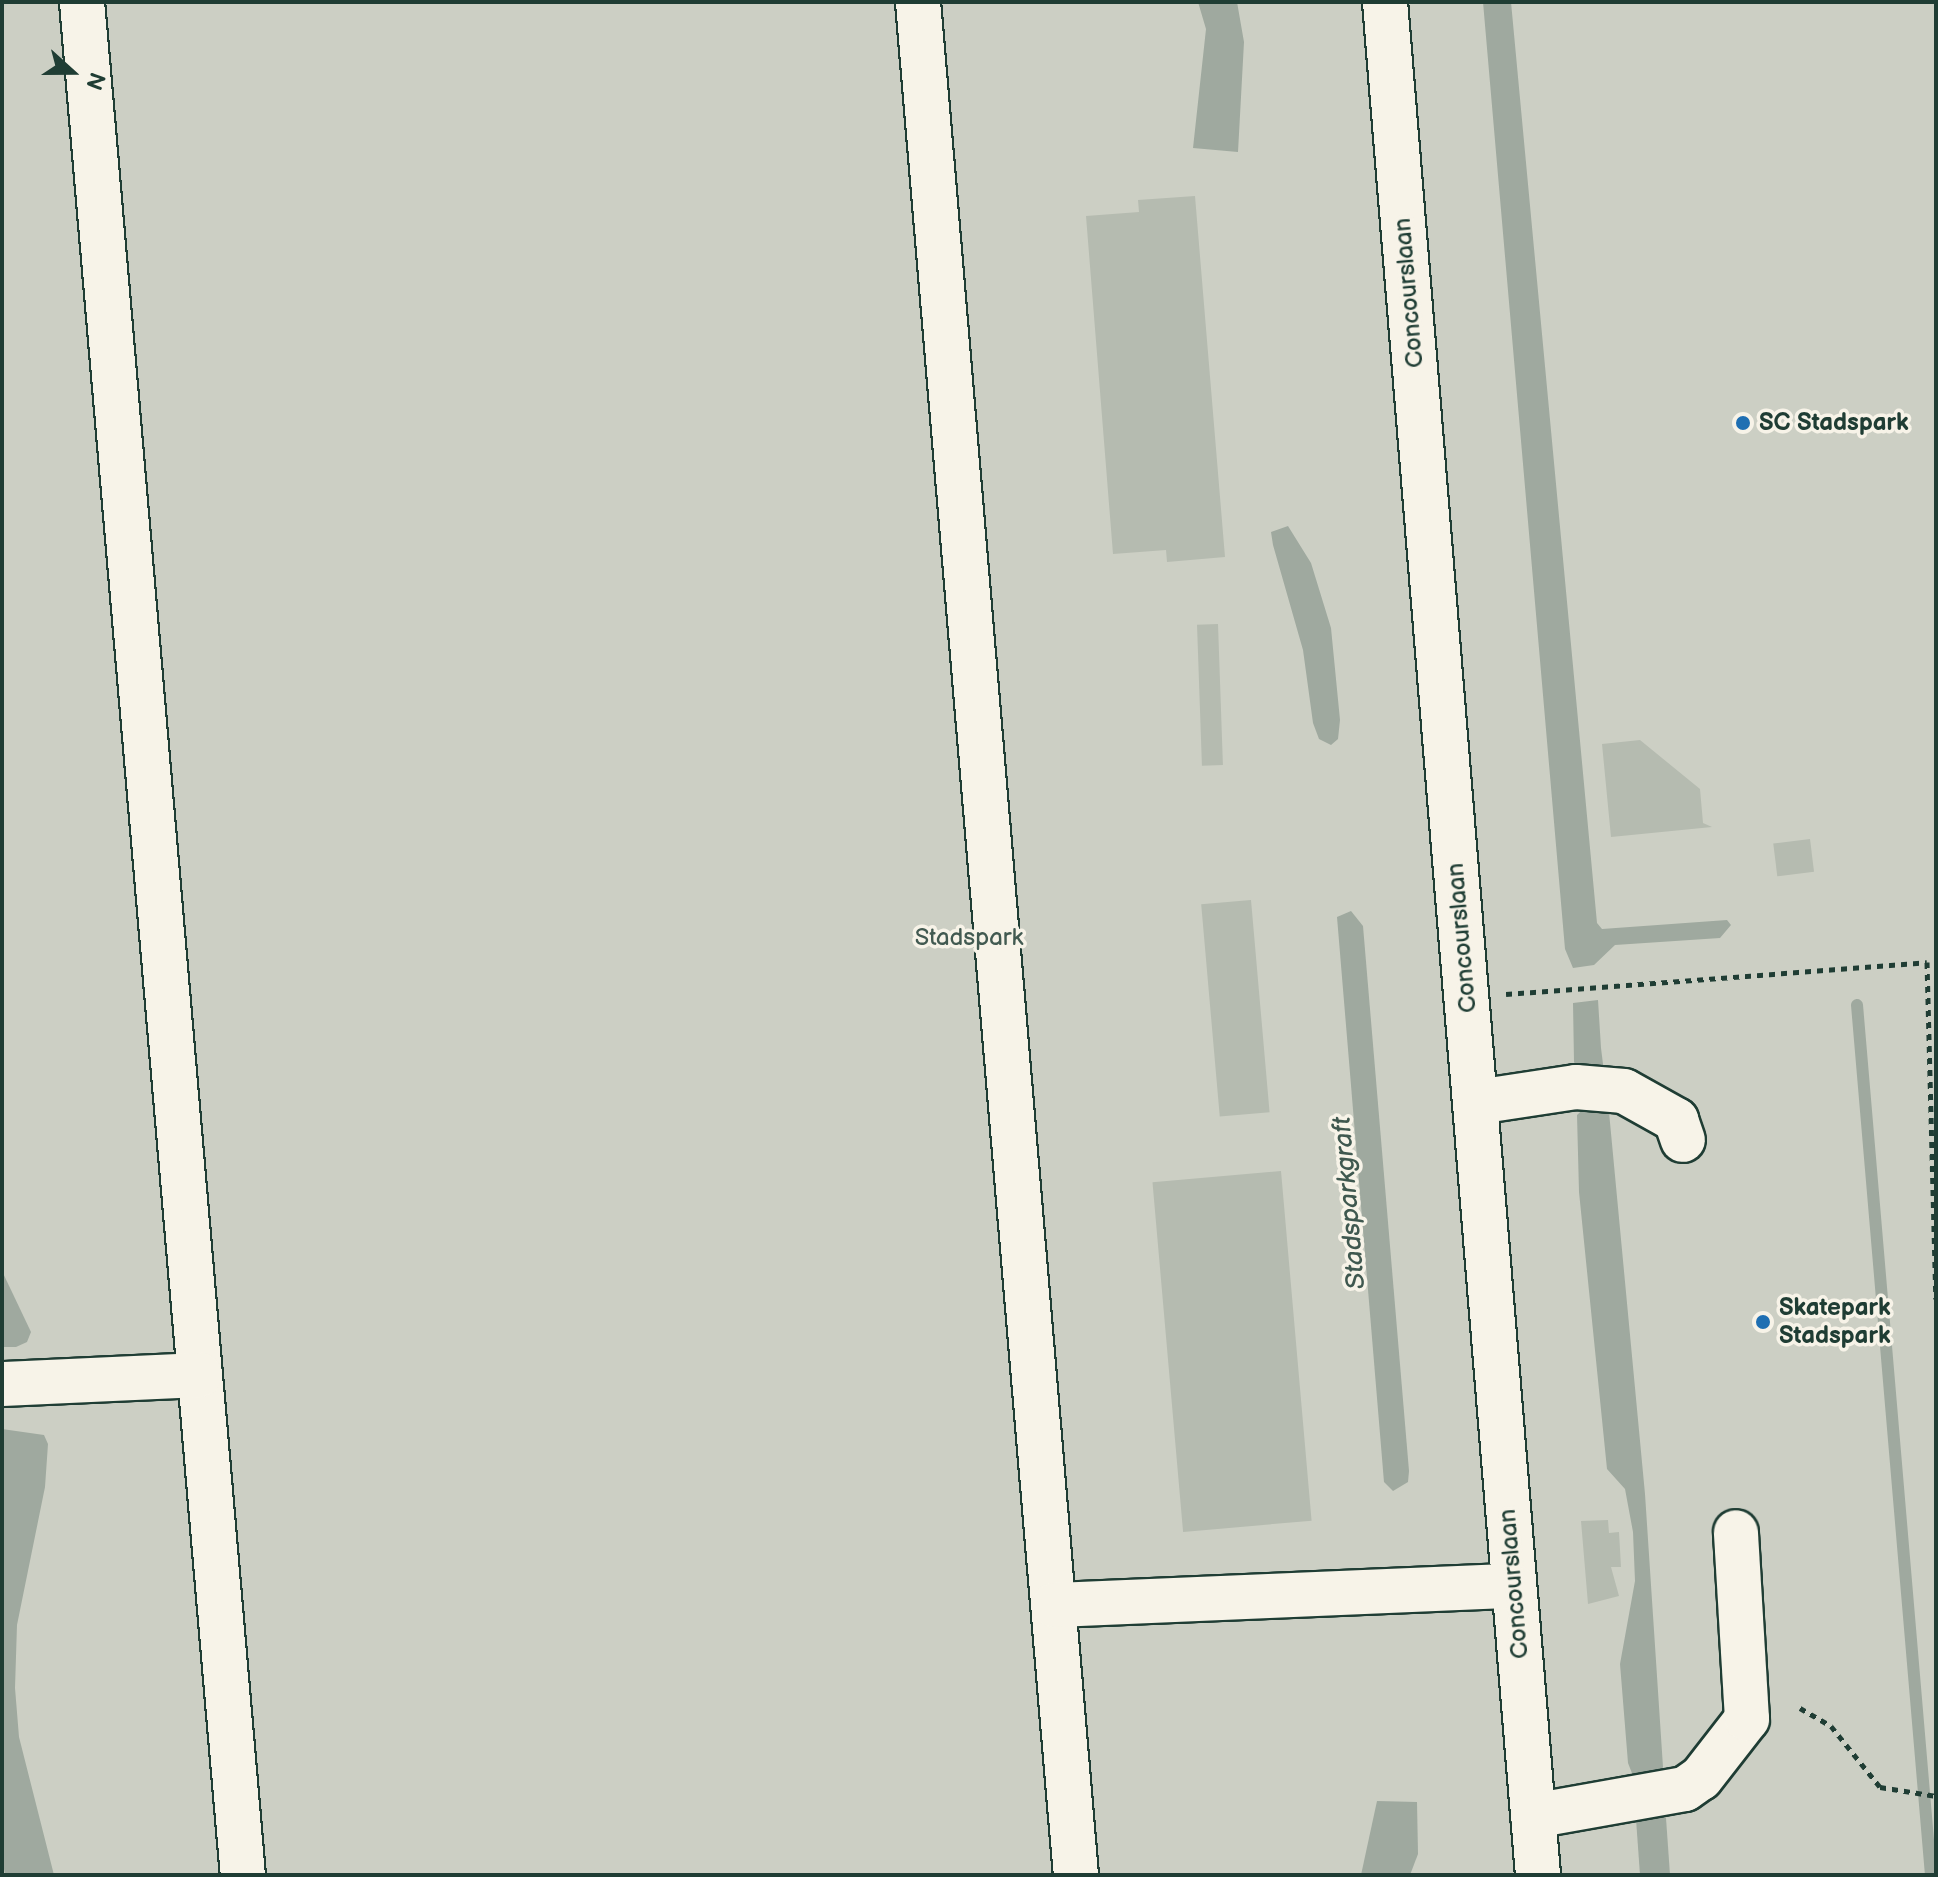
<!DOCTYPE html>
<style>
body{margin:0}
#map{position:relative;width:1938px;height:1877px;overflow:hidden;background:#eeece1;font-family:"Balsamiq Sans",sans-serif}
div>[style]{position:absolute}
.green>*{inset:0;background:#cccfc4;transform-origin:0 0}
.water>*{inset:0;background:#9fa99f}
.stream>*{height:12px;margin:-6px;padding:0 6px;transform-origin:6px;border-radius:6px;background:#9fa99f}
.building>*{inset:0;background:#b5bbb0;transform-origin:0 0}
.path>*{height:5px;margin-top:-2.5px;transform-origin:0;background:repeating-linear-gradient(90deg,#1f3d34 0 6px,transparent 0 12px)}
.roads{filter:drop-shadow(2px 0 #1f3d34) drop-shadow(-2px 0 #1f3d34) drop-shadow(0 2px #1f3d34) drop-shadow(0 -2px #1f3d34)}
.minor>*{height:44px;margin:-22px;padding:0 22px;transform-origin:22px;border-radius:22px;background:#f7f3e8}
.dots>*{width:22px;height:22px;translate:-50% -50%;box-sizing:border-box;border:4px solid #f7f3e8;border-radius:50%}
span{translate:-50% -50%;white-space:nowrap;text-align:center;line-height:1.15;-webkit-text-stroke:7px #f7f3e8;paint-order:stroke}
.street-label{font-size:24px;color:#1f3d34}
.poi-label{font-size:24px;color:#1f3d34;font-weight:700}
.left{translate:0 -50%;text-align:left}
.park-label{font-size:24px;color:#425a51}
.water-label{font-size:26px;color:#3f584f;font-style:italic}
.frame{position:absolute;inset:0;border:4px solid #1f3d34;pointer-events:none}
.north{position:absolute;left:32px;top:32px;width:80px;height:80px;-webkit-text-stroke:6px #f7f3e8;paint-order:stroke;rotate:111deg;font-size:22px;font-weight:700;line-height:32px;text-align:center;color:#1f3d34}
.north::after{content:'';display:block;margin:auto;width:28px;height:36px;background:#1f3d34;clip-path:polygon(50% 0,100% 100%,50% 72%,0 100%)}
</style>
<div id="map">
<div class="green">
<i style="left:2px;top:2px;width:1934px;height:1873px"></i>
</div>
<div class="water">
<i style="clip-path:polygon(1198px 2px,1237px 2px,1244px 42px,1238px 152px,1193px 148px,1206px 29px)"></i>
<i style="clip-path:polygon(1483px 2px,1511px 2px,1597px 923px,1602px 929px,1727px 920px,1731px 925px,1720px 938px,1615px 945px,1594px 965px,1573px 968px,1565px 949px)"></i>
<i style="clip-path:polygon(1288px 526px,1311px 563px,1331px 628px,1340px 720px,1338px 739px,1331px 745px,1319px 739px,1313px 723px,1303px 650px,1273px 545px,1271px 532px)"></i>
<i style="clip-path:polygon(1351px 911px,1363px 926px,1409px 1471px,1408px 1482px,1393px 1491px,1384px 1482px,1337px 917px)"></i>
<i style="clip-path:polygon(1598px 1000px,1601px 1048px,1604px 1072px,1578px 1069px,1574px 1062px,1573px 1003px)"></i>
<i style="clip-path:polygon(1589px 1104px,1605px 1104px,1609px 1112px,1645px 1494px,1663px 1767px,1660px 1773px,1635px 1781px,1628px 1763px,1620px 1664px,1635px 1581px,1633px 1532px,1625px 1489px,1607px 1469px,1579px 1192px,1577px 1115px)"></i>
<i style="clip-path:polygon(2px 1271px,31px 1332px,27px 1342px,16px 1347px,2px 1347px)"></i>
<i style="clip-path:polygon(2px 1429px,44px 1435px,48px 1444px,45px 1487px,17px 1625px,15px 1688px,19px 1737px,54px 1875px,5px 1875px,2px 1857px)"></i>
<i style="clip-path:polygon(1377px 1801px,1417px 1802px,1418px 1854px,1410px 1875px,1361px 1875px)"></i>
<i style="clip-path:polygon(1651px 1813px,1666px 1818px,1670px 1875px,1640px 1875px,1636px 1819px)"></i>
</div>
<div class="stream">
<i style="left:1857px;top:1005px;width:873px;rotate:85.14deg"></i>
</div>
<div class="building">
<i style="clip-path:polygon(1195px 196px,1225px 557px,1167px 562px,1166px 550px,1113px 554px,1086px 216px,1139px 212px,1138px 200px)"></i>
<i style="left:1218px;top:624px;width:141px;height:21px;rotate:88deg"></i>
<i style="clip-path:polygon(1640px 740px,1700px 789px,1703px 823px,1712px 827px,1611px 837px,1602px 744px)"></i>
<i style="left:1810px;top:839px;width:33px;height:37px;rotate:83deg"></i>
<i style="left:1251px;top:900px;width:213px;height:50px;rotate:85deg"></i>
<i style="left:1281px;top:1171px;width:351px;height:129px;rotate:85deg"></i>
<i style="clip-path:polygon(1608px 1520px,1609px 1533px,1619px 1532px,1621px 1567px,1611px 1567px,1619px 1596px,1588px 1604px,1581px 1521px)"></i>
</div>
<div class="path">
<i style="left:1506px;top:994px;width:422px;rotate:-4.3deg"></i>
<i style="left:1927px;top:962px;width:337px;rotate:88.5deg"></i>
<i style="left:1800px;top:1708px;width:36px;rotate:30deg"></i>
<i style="left:1831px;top:1726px;width:78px;rotate:51.2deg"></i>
<i style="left:1880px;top:1787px;width:57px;rotate:9.1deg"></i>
</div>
<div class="roads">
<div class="minor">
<i style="left:82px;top:2px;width:1880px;rotate:85.09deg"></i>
<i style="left:918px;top:2px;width:1880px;rotate:85.18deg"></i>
<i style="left:1385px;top:2px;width:1879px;rotate:85.33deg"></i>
<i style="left:1477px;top:1102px;width:100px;rotate:-8.6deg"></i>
<i style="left:1576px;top:1087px;width:48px;rotate:4.8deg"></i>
<i style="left:1624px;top:1091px;width:60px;rotate:29.1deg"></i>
<i style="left:1676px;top:1120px;width:21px;rotate:71deg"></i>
<i style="left:2px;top:1384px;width:198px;rotate:-2.6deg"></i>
<i style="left:1054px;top:1605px;width:460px;rotate:-2.4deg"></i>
<i style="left:1533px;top:1816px;width:154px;rotate:-10.1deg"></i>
<i style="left:1685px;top:1789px;width:19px;rotate:-35deg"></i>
<i style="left:1701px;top:1778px;width:75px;rotate:-52.1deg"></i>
<i style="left:1747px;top:1719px;width:187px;rotate:-93.4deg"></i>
</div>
</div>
<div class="dots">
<i style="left:1743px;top:423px;background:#1f6fb2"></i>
<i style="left:1763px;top:1322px;background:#1f6fb2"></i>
</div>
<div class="street-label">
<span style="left:1409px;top:293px;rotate:-95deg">Concourslaan</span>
<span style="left:1462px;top:938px;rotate:-95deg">Concourslaan</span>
<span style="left:1514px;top:1584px;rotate:-95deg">Concourslaan</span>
</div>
<div class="poi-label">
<span class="left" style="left:1759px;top:423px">SC Stadspark</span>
<span class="left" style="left:1779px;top:1322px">Skatepark<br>Stadspark</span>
</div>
<div class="park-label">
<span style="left:969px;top:938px">Stadspark</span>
</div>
<div class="water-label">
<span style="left:1350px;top:1203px;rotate:-95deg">Stadsparkgraft</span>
</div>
<div class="frame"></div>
<div class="north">N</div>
</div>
